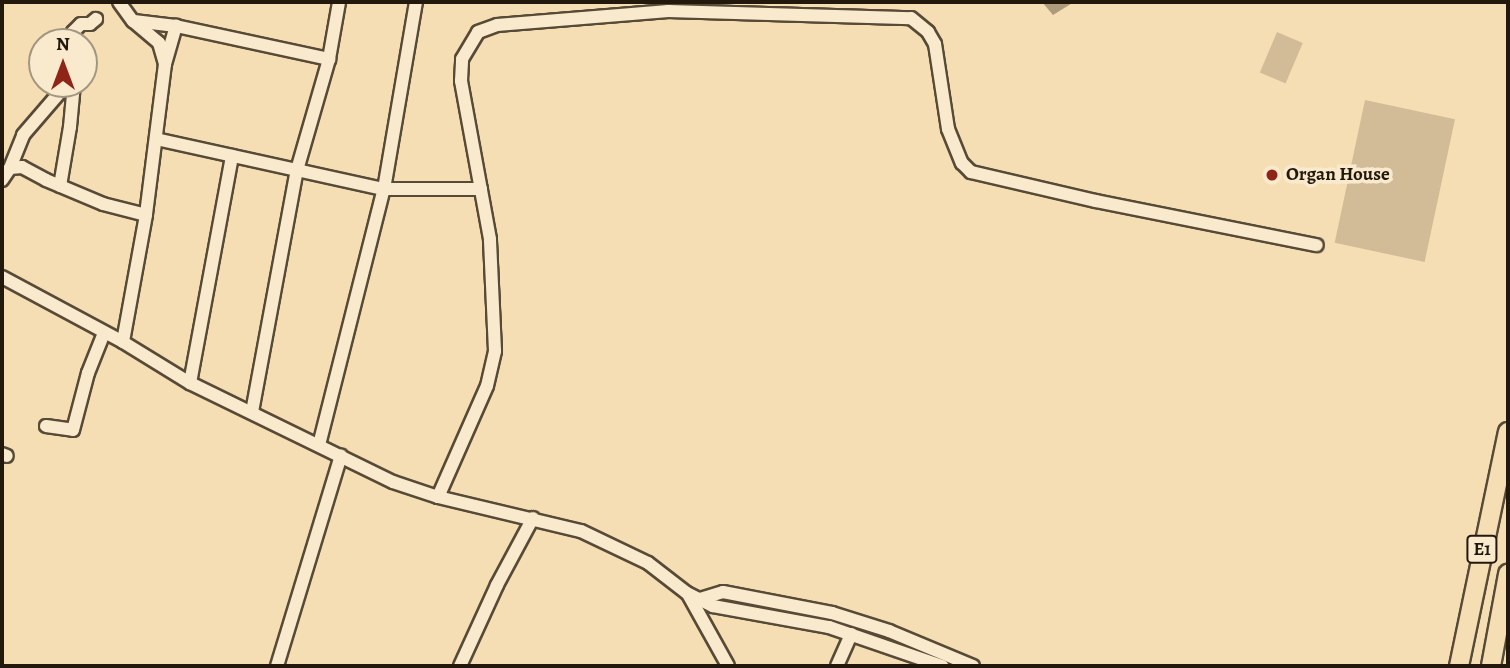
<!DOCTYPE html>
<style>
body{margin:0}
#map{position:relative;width:1510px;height:668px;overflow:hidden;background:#f6deb4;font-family:Alegreya,serif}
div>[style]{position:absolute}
.green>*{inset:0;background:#d2bc97;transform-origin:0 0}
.water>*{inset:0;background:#ae9b7b}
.roads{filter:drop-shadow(2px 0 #574a36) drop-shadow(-2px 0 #574a36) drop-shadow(0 2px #574a36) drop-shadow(0 -2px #574a36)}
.minor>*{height:12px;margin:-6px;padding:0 6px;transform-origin:6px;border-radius:6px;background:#f9eace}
.highway>*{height:18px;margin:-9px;padding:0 9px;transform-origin:9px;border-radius:9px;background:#f6deb4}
.dots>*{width:19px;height:19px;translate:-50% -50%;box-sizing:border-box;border:4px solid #f9eace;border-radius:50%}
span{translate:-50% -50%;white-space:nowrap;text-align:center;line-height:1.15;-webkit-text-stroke:7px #f9eace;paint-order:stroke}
.shield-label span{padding:2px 5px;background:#f9eace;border:2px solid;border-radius:5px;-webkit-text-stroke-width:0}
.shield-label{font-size:18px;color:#22180c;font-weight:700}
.poi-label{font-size:19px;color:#22180c;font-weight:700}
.left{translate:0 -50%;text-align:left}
.frame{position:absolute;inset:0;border:4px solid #22180c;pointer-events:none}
.north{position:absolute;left:28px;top:28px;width:70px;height:70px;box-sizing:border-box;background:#f9eace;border:2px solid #a39680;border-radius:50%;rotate:0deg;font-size:19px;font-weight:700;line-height:28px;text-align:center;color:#22180c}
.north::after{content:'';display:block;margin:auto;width:24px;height:32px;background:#8f2418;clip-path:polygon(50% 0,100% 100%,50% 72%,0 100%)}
</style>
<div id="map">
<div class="green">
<i style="left:1277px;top:32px;width:28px;height:44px;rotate:23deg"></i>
<i style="left:1365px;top:100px;width:92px;height:146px;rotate:12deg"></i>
</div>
<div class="water">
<i style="clip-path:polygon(1042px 2px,1074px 2px,1053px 15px)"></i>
</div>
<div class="roads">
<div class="minor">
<i style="left:119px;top:2px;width:24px;rotate:54deg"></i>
<i style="left:133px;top:21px;width:34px;rotate:40deg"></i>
<i style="left:159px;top:43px;width:22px;rotate:74deg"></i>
<i style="left:165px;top:64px;width:152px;rotate:97.2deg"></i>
<i style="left:146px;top:215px;width:129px;rotate:100.3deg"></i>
<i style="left:123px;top:342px;width:79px;rotate:31.5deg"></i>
<i style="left:190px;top:383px;width:226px;rotate:26deg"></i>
<i style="left:393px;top:482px;width:47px;rotate:18.4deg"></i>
<i style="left:438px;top:497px;width:147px;rotate:13.4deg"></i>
<i style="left:581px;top:531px;width:74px;rotate:25.5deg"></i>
<i style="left:648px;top:563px;width:49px;rotate:37.6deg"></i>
<i style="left:687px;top:593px;width:29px;rotate:27deg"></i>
<i style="left:713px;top:606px;width:118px;rotate:10.3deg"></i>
<i style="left:829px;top:627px;width:120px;rotate:19deg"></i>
<i style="left:134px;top:21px;width:42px;rotate:6.8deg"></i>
<i style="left:176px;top:26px;width:157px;rotate:12.2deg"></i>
<i style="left:74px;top:42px;width:10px;rotate:-96deg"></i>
<i style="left:73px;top:32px;width:11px;rotate:-45deg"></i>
<i style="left:81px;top:24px;width:9px"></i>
<i style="left:90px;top:24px;width:8px;rotate:-40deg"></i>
<i style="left:165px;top:64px;width:40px;rotate:-74deg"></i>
<i style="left:156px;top:139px;width:233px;rotate:12.4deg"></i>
<i style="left:384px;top:189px;width:97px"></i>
<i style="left:10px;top:168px;width:35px;rotate:-68deg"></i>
<i style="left:23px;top:135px;width:67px;rotate:-49.2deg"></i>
<i style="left:2px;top:180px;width:14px;rotate:-56deg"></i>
<i style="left:10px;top:168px;width:12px;rotate:-5deg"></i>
<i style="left:22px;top:167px;width:27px;rotate:28deg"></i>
<i style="left:46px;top:180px;width:62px;rotate:22.8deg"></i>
<i style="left:103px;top:204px;width:44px;rotate:14.3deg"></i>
<i style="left:60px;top:186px;width:60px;rotate:-80.4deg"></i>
<i style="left:70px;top:127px;width:43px;rotate:-84.7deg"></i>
<i style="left:2px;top:277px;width:137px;rotate:28.2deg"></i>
<i style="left:190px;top:383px;width:231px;rotate:-79.5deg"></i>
<i style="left:252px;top:412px;width:246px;rotate:-79.5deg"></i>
<i style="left:297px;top:170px;width:116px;rotate:-73.9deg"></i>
<i style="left:329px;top:59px;width:58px;rotate:-80deg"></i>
<i style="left:46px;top:426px;width:27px;rotate:8deg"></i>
<i style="left:73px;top:430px;width:59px;rotate:-75.3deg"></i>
<i style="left:88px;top:373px;width:43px;rotate:-68.2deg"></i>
<i style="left:319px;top:445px;width:264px;rotate:-75.8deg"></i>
<i style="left:384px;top:189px;width:190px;rotate:-80.3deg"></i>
<i style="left:2px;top:454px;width:5px;rotate:22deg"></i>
<i style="left:438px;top:497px;width:121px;rotate:-66.2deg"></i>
<i style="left:487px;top:386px;width:36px;rotate:-77deg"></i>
<i style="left:495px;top:351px;width:112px;rotate:-92.6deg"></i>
<i style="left:490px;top:239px;width:161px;rotate:-100.4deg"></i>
<i style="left:461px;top:81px;width:22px;rotate:-87deg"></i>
<i style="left:462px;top:59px;width:31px;rotate:-59deg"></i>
<i style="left:478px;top:32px;width:20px;rotate:-20deg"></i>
<i style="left:497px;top:25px;width:172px;rotate:-4.7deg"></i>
<i style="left:668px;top:11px;width:243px;rotate:1.7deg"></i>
<i style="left:911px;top:18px;width:22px;rotate:39deg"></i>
<i style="left:928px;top:32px;width:14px;rotate:60deg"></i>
<i style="left:935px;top:44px;width:86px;rotate:81.3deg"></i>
<i style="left:948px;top:129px;width:37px;rotate:68deg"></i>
<i style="left:962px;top:163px;width:13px;rotate:45deg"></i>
<i style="left:971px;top:172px;width:128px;rotate:13.1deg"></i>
<i style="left:1096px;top:201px;width:225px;rotate:11.3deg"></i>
<i style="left:688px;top:594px;width:82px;rotate:60.9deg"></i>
<i style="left:700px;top:599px;width:24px;rotate:-17deg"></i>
<i style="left:723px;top:592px;width:111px;rotate:10.9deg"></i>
<i style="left:832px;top:613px;width:60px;rotate:17.5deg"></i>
<i style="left:889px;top:631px;width:91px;rotate:22.6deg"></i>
<i style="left:277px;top:666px;width:220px;rotate:-73.1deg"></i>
<i style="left:460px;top:666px;width:89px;rotate:-65.4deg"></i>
<i style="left:497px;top:585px;width:76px;rotate:-61.8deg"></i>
<i style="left:837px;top:666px;width:35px;rotate:-66deg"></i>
</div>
<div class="highway">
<i style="left:1459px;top:666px;width:239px;rotate:-78.2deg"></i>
<i style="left:1491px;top:666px;width:94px;rotate:-79.5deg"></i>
</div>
</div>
<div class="dots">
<i style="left:1272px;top:175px;background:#8f2418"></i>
</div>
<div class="shield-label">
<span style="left:1482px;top:549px">E1</span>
</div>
<div class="poi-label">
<span class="left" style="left:1286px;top:175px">Organ House</span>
</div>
<div class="frame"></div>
<div class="north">N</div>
</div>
